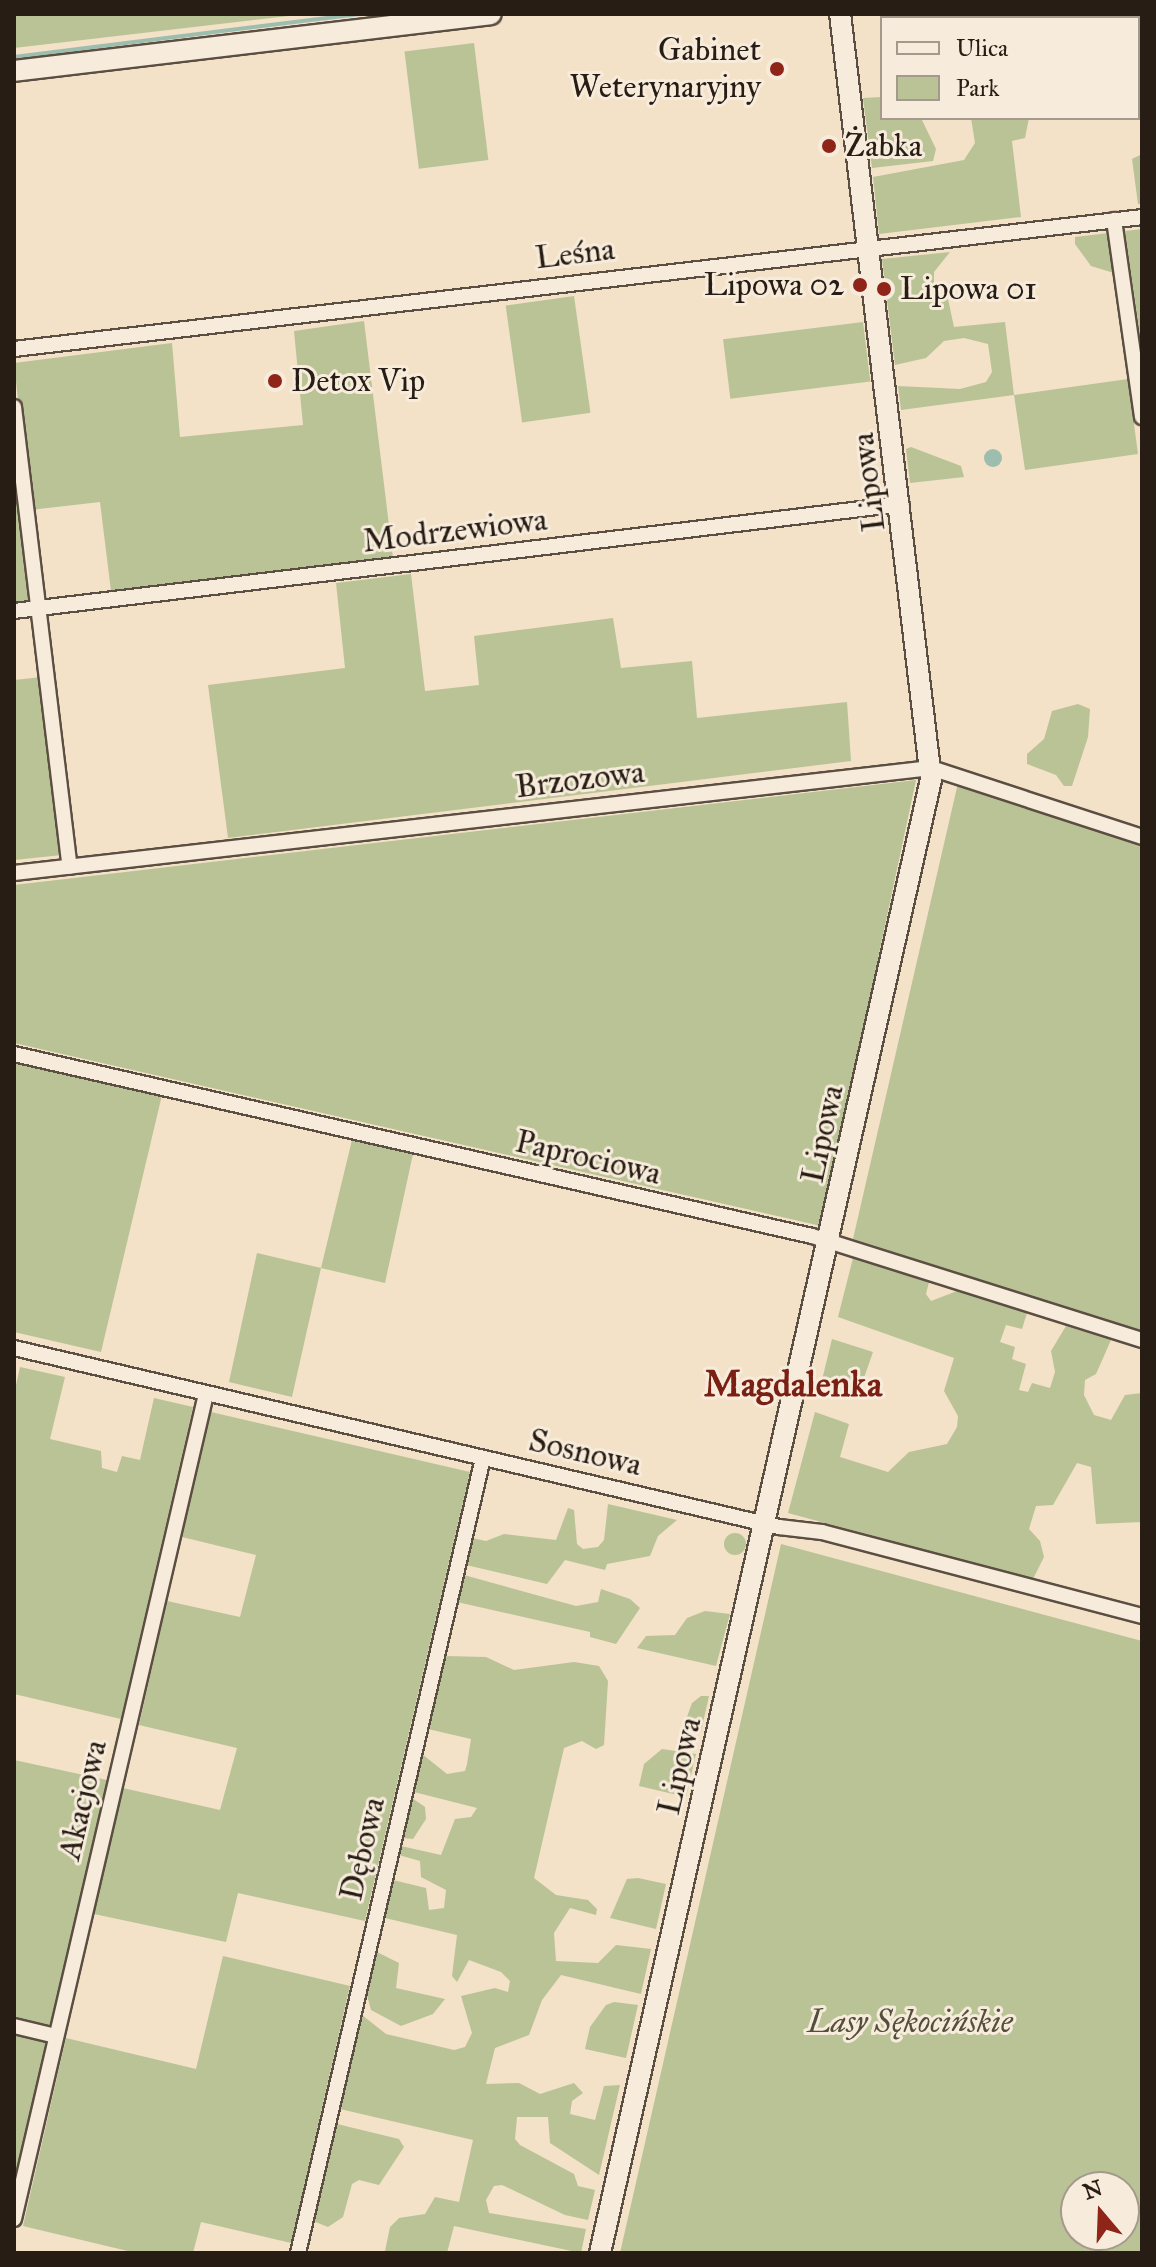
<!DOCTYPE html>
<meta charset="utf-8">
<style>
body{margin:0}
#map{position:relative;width:1156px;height:2267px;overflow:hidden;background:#f3e1c8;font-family:"IM FELL Great Primer",serif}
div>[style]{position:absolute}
.green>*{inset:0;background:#bac396;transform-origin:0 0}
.round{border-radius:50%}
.water>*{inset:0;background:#9dbeaf}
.stream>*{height:4px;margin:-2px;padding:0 2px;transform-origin:2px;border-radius:2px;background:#9dbeaf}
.roads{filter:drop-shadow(2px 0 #5b4e42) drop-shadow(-2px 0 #5b4e42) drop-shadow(0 2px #5b4e42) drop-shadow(0 -2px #5b4e42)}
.street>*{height:14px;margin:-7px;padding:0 7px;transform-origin:7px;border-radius:7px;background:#f7ecdb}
.secondary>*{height:20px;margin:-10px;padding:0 10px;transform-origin:10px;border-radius:10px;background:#f7ecdb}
.dots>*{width:22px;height:22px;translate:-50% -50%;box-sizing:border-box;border:4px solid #f7ecdb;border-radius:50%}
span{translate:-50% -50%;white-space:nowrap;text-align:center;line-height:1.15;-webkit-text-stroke:6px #f7ecdb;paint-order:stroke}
.poi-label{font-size:32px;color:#281d15}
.right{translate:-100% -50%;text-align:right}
.left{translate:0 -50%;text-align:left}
.street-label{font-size:32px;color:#281d15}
.park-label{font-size:32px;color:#544f3c;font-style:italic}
.quarter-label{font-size:36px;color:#7a1f14;font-weight:700}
.frame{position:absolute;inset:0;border:16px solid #281d15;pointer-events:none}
.legend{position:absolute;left:880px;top:16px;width:260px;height:104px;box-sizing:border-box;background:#f7ecdb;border:2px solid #a4998c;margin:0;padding:10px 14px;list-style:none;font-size:24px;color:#281d15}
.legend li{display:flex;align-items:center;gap:16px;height:40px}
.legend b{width:40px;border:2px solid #a4998c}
.north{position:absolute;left:1060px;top:2171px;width:80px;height:80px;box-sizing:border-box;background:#f7ecdb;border:2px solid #a4998c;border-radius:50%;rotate:341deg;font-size:22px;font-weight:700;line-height:32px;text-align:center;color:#281d15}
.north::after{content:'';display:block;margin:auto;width:28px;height:36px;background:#8f2418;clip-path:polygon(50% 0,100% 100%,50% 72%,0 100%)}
</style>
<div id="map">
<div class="green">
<i style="clip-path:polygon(14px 14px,306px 14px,14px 48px)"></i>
<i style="clip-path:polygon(939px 14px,1048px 14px,938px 18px)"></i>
<i style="left:474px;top:43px;width:118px;height:70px;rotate:83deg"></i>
<i style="clip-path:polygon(882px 97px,882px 118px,921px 118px,936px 149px,933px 161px,872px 168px,863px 98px)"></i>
<i style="clip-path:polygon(971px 118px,1029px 118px,1025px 138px,1012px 141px,1021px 217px,879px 234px,873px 177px,964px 160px,975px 143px)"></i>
<i style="clip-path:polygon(1142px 154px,1142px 204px,1138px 204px,1132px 159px)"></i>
<i style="clip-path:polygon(1142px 229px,1142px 349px,1125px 231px)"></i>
<i style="clip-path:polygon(1109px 233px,1114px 273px,1091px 266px,1075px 244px,1075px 237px)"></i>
<i style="clip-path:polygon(950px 252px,934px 272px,934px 284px,948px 299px,954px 327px,1005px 322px,1014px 395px,1128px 379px,1138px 454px,1025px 470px,1014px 395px,901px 410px,898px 386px,960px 389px,986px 382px,992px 372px,988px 344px,964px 338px,944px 341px,926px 358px,895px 365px,882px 259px)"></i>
<i style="left:574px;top:296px;width:118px;height:69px;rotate:82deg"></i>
<i style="clip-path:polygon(364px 321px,393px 558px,111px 591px,100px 502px,30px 510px,14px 363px,172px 343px,180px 437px,303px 425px,294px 331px)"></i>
<i style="left:863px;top:322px;width:60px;height:141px;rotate:83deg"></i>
<i style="clip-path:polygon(911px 447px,961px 466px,964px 477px,910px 483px,906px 449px)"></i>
<i style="clip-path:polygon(14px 449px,33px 600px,14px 602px)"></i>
<i style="clip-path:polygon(411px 574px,425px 691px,479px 685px,474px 636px,613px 618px,621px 668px,692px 661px,697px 718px,847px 702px,851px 761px,228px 838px,208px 685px,345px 668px,336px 583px)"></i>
<i style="clip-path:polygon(42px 677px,62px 855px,14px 860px,14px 680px)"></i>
<i style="clip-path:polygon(1078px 704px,1090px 709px,1088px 737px,1072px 786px,1064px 786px,1056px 775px,1027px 764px,1027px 754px,1044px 739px,1052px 711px)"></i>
<i style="clip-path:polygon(916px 780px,821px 1226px,14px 1043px,14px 885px)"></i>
<i style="clip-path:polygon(958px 783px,1142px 846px,1142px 1332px,853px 1239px)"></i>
<i style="clip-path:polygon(14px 1061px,162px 1095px,101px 1352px,14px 1332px)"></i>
<i style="clip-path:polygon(352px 1140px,413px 1154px,385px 1283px,321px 1268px,292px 1397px,229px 1382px,257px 1253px,321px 1268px)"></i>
<i style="clip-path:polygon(853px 1258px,929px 1282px,926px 1294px,931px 1301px,957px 1291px,1027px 1313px,1022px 1329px,1006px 1325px,1000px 1342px,1015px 1347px,1012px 1359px,1026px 1364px,1019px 1390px,1028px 1392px,1032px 1383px,1050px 1388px,1055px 1372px,1051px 1351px,1066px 1326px,1111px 1340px,1096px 1374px,1085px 1380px,1084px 1395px,1094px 1415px,1111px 1420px,1125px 1395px,1142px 1393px,1142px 1522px,1096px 1524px,1091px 1467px,1077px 1463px,1053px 1505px,1036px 1506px,1029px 1529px,1040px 1541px,1044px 1557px,1033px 1579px,788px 1513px,815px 1412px,849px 1424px,840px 1457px,888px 1472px,909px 1452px,947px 1444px,957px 1427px,958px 1416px,944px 1391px,954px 1358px,838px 1317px)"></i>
<i style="clip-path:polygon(832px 1339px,873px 1352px,857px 1398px,821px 1384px)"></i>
<i style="clip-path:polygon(20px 1367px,65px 1377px,50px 1439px,101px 1451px,102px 1468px,117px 1472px,122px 1456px,140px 1460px,154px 1398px,193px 1407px,121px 1719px,14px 1694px,14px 1394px)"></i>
<i style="clip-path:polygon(211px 1412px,470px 1472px,365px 1921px,238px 1893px,226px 1942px,94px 1914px,123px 1788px,220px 1810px,237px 1748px,139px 1725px,167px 1601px,240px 1617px,256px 1555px,182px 1537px)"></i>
<i style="clip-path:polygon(608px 1504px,677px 1520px,658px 1536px,650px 1556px,607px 1564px,605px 1570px,565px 1560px,547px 1584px,466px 1565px,472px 1538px,486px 1541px,504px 1534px,556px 1540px,568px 1508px,574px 1510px,577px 1544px,583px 1549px,598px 1547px,604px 1540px)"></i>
<i class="round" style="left:724px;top:1533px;width:22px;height:22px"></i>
<i style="clip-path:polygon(evenodd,781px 1544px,1142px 1641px,1142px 2253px,620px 2253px,781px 1544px,1124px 2187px,1124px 2235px,1076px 2235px,1076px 2187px,1124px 2187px)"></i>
<i style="clip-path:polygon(464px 1575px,576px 1606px,598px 1602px,601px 1589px,630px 1599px,640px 1608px,616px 1644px,590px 1637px,590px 1632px,457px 1602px)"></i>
<i style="clip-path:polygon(705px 1611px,730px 1614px,716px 1666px,637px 1648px,646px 1636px,675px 1635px,687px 1618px)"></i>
<i style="clip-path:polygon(445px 1656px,486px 1657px,514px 1670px,574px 1662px,599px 1666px,608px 1681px,604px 1745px,596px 1749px,582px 1741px,564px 1748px,534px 1878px,556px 1895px,588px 1900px,597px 1909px,596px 1915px,570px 1908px,554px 1933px,556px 1961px,598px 1963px,616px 1945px,651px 1949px,641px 1994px,561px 1975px,542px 2000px,529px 2035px,495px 2048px,486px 2084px,519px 2083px,540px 2094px,574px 2083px,583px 2093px,572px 2101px,570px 2114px,595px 2120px,604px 2086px,620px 2085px,599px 2175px,550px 2143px,548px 2117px,517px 2117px,515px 2139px,520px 2145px,574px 2174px,578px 2186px,595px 2190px,588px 2220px,565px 2215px,502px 2185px,494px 2186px,486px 2200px,489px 2213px,586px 2229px,581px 2253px,454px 2226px,447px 2253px,385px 2251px,390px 2227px,399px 2218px,425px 2214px,435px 2197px,459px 2202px,473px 2140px,340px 2109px,362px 2015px,386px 2034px,454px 2050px,465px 2047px,472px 2033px,461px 1996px,495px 1988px,508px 1992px,510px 1981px,501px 1972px,469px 1960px,457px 1982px,452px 1976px,457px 1935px,385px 1918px,393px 1880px,426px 1888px,429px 1910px,444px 1908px,446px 1890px,421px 1877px,420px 1861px,399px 1855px,401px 1846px,441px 1855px,455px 1819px,471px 1817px,477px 1808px,414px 1792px,422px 1754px,447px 1774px,465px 1771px,467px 1764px,471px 1739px,428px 1729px)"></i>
<i style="clip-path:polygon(701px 1696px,709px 1696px,701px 1732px,683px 1728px,692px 1703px)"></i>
<i style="clip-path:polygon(662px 1749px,696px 1754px,686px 1797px,639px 1786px,644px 1764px)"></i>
<i style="clip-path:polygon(14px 1760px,107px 1780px,49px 2029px,14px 2021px)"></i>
<i style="clip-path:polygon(412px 1798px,425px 1807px,426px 1819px,413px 1839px,403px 1838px)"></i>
<i style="clip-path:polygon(638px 1878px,666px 1884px,656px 1929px,610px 1918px,627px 1879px)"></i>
<i style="clip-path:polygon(377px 1952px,399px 1963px,396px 1988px,445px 1999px,433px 2014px,401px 2026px,371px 2010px,367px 1995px)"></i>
<i style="clip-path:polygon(223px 1956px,350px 1986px,291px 2243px,201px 2222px,193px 2253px,136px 2253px,23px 2226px,66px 2038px,196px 2069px)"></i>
<i style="clip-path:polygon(614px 2002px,638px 2005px,626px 2058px,585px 2049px,590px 2027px,606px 2005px)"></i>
<i style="clip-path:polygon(14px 2030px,48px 2038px,14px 2184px)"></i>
<i style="clip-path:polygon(337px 2124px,399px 2139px,404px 2147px,379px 2185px,359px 2180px,352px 2184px,343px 2217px,328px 2227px,313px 2221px)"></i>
</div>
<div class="water">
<i class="round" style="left:984px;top:449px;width:18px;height:18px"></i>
</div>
<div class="stream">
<i style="left:14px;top:57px;width:346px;rotate:-7.1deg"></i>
</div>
<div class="roads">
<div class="street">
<i style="left:1114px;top:220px;width:199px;rotate:81.9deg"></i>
<i style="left:14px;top:349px;width:1136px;rotate:-6.67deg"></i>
<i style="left:14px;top:407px;width:463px;rotate:83.1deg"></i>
<i style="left:14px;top:611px;width:894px;rotate:-6.87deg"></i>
<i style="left:14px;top:873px;width:923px;rotate:-6.53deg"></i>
<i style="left:931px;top:768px;width:222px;rotate:18.1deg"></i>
<i style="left:14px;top:1054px;width:818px;rotate:12.85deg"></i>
<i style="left:812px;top:1236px;width:346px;rotate:17.5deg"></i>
<i style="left:14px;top:1348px;width:786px;rotate:13.17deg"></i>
<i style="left:779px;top:1527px;width:43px;rotate:6.6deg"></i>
<i style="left:822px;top:1532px;width:331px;rotate:14.7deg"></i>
<i style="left:14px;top:2026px;width:43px;rotate:13.4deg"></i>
<i style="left:14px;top:2219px;width:847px;rotate:-76.9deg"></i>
<i style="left:298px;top:2253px;width:816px;rotate:-76.9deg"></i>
</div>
<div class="secondary">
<i style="left:14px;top:71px;width:480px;rotate:-6.8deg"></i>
<i style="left:600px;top:2253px;width:1511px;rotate:-77.34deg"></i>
<i style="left:931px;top:779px;width:770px;rotate:-96.78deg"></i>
</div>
</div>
<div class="dots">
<i style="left:777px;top:69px;background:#8f2418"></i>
<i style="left:829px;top:146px;background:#8f2418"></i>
<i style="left:860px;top:285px;background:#8f2418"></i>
<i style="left:884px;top:289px;background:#8f2418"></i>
<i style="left:275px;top:381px;background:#8f2418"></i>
</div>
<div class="poi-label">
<span class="right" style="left:761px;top:69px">Gabinet<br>Weterynaryjny</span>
<span class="left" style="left:845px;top:146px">Żabka</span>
<span class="right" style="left:844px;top:285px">Lipowa 02</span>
<span class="left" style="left:900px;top:289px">Lipowa 01</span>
<span class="left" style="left:291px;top:381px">Detox Vip</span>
</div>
<div class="street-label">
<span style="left:575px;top:254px;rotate:-7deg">Leśna</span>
<span style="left:869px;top:482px;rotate:-97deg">Lipowa</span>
<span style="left:455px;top:531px;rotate:-7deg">Modrzewiowa</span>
<span style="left:580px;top:780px;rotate:-7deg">Brzozowa</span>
<span style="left:823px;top:1134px;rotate:-78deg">Lipowa</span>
<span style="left:588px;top:1158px;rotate:13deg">Paprociowa</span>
<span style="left:585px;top:1453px;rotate:13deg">Sosnowa</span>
<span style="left:680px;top:1766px;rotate:-77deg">Lipowa</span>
<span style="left:83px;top:1800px;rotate:-77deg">Akacjowa</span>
<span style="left:363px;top:1849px;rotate:-77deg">Dębowa</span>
</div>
<div class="park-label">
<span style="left:910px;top:2022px">Lasy Sękocińskie</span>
</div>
<div class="quarter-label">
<span style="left:793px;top:1385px">Magdalenka</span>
</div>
<div class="frame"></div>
<ul class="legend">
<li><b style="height:10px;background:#f7ecdb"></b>Ulica</li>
<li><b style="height:22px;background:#bac396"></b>Park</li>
</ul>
<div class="north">N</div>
</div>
